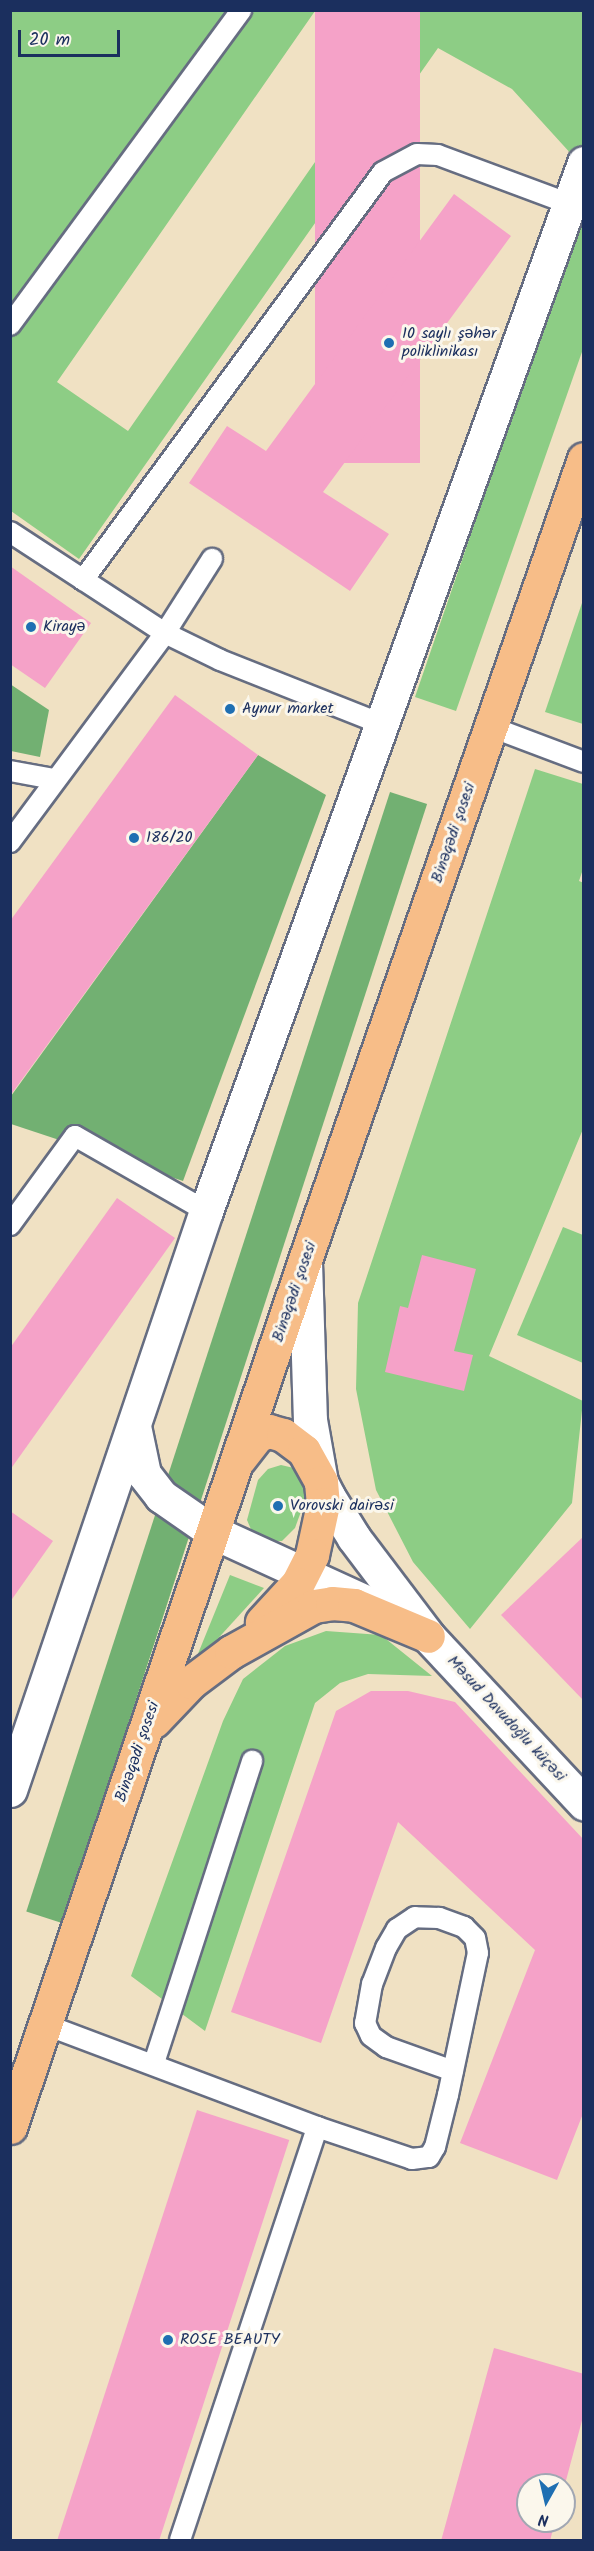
<!DOCTYPE html>
<meta charset="utf-8">
<style>
body{margin:0}
#map{position:relative;width:594px;height:2551px;overflow:hidden;background:#f0e1c3;font-family:Kalam,sans-serif}
div>[style]{position:absolute}
.green>*{inset:0;background:#8dcd85}
.forest>*{inset:0;background:#72b072;transform-origin:0 0}
.building>*{inset:0;background:#f5a2c8;transform-origin:0 0}
.roads{filter:drop-shadow(2px 0 #666d81) drop-shadow(-2px 0 #666d81) drop-shadow(0 2px #666d81) drop-shadow(0 -2px #666d81)}
.service>*{height:20px;margin:-10px;padding:0 10px;transform-origin:10px;border-radius:10px;background:#fff}
.tertiary>*{height:33px;margin:-16.5px;padding:0 16.5px;transform-origin:16.5px;border-radius:16.5px;background:#fff}
.primary>*{height:33px;margin:-16.5px;padding:0 16.5px;transform-origin:16.5px;border-radius:16.5px;background:#f7bd88}
.dots>*{width:16px;height:16px;translate:-50% -50%;box-sizing:border-box;border:3px solid #fbf7ec;border-radius:50%}
span{translate:-50% -50%;white-space:nowrap;text-align:center;line-height:1.15;-webkit-text-stroke:6px #fbf7ec;paint-order:stroke}
.poi-label{font-size:16px;color:#1b2f5e}
.left{translate:0 -50%;text-align:left}
.street-label{font-size:16px;color:#1b2f5e}
.frame{position:absolute;inset:0;border:12px solid #1b2f5e;pointer-events:none}
.north{position:absolute;left:516px;top:2473px;width:60px;height:60px;box-sizing:border-box;background:#fbf7ec;border:2px solid #a1a7b3;border-radius:50%;rotate:188deg;font-size:16px;font-weight:700;line-height:24px;text-align:center;color:#1b2f5e}
.north::after{content:'';display:block;margin:auto;width:21px;height:27px;background:#1f6fb2;clip-path:polygon(50% 0,100% 100%,50% 72%,0 100%)}
.scale{position:absolute;left:18px;top:30px;width:102px;height:27px;box-sizing:border-box;border:3px solid #1b2f5e;border-top:0;padding-left:8px;font-size:18px;line-height:21px;white-space:nowrap;color:#1b2f5e;-webkit-text-stroke:4px #fbf7ec;paint-order:stroke}
</style>
<div id="map">
<div class="green">
<i style="clip-path:polygon(11px 11px,315px 11px,57px 382px,128px 431px,420px 11px,583px 11px,583px 167px,512px 89px,438px 48px,79px 559px,11px 511px)"></i>
<i style="clip-path:polygon(583px 207px,583px 349px,456px 711px,415px 697px)"></i>
<i style="clip-path:polygon(583px 600px,583px 724px,545px 712px)"></i>
<i style="clip-path:polygon(535px 769px,583px 784px,584px 866px,579px 881px,584px 883px,583px 1129px,489px 1356px,583px 1401px,572px 1503px,470px 1629px,413px 1562px,376px 1490px,356px 1389px,358px 1303px)"></i>
<i style="clip-path:polygon(563px 1227px,583px 1235px,583px 1363px,517px 1335px)"></i>
<i style="clip-path:polygon(281px 1465px,298px 1469px,307px 1481px,307px 1495px,295px 1528px,282px 1541px,267px 1541px,253px 1534px,247px 1520px,258px 1480px,268px 1469px)"></i>
<i style="clip-path:polygon(230px 1575px,264px 1588px,193px 1666px)"></i>
<i style="clip-path:polygon(326px 1631px,381px 1635px,432px 1676px,368px 1674px,340px 1683px,315px 1703px,205px 2031px,131px 1976px,223px 1721px,243px 1679px,285px 1646px)"></i>
</div>
<div class="forest">
<i style="clip-path:polygon(10px 684px,49px 710px,40px 757px,11px 751px)"></i>
<i style="clip-path:polygon(258px 755px,326px 795px,183px 1181px,11px 1124px,11px 1096px)"></i>
<i style="left:390px;top:792px;width:39px;height:1177px;rotate:18deg"></i>
</div>
<div class="building">
<i style="left:315px;top:10px;width:105px;height:453px"></i>
<i style="clip-path:polygon(454px 194px,511px 236px,323px 492px,389px 534px,350px 591px,189px 483px,227px 426px,266px 451px)"></i>
<i style="clip-path:polygon(10px 566px,91px 623px,45px 688px,10px 664px)"></i>
<i style="clip-path:polygon(175px 695px,258px 755px,10px 1096px,10px 921px)"></i>
<i style="clip-path:polygon(117px 1198px,175px 1238px,10px 1470px,10px 1348px)"></i>
<i style="clip-path:polygon(422px 1255px,476px 1269px,454px 1351px,473px 1355px,464px 1391px,385px 1372px,400px 1306px,408px 1308px)"></i>
<i style="clip-path:polygon(10px 1511px,53px 1541px,10px 1602px)"></i>
<i style="clip-path:polygon(584px 1536px,584px 1701px,501px 1615px)"></i>
<i style="clip-path:polygon(371px 1691px,408px 1691px,455px 1702px,584px 1840px,584px 2111px,557px 2180px,460px 2143px,535px 1950px,398px 1822px,321px 2043px,231px 2012px,336px 1711px)"></i>
<i style="left:197px;top:2110px;width:97px;height:457px;rotate:18deg"></i>
<i style="clip-path:polygon(494px 2348px,584px 2374px,584px 2413px,564px 2488px,564px 2485px,528px 2485px,528px 2521px,555px 2521px,550px 2541px,441px 2541px)"></i>
</div>
<div class="roads">
<div class="service">
<i style="left:10px;top:325px;width:391px;rotate:-53.7deg"></i>
<i style="left:10px;top:532px;width:185px;rotate:33.1deg"></i>
<i style="left:165px;top:633px;width:61px;rotate:26.1deg"></i>
<i style="left:220px;top:660px;width:174px;rotate:21.6deg"></i>
<i style="left:83px;top:580px;width:506px;rotate:-53.67deg"></i>
<i style="left:383px;top:172px;width:38px;rotate:-28deg"></i>
<i style="left:417px;top:154px;width:21px;rotate:3deg"></i>
<i style="left:438px;top:155px;width:141px;rotate:20.4deg"></i>
<i style="left:491px;top:727px;width:99px;rotate:20.6deg"></i>
<i style="left:10px;top:771px;width:45px;rotate:10.3deg"></i>
<i style="left:10px;top:842px;width:260px;rotate:-53.4deg"></i>
<i style="left:165px;top:633px;width:88px;rotate:-57.6deg"></i>
<i style="left:10px;top:1225px;width:110px;rotate:-53.9deg"></i>
<i style="left:75px;top:1136px;width:151px;rotate:29.8deg"></i>
<i style="left:46px;top:2025px;width:290px;rotate:20.6deg"></i>
<i style="left:154px;top:2063px;width:318px;rotate:-72deg"></i>
<i style="left:180px;top:2540px;width:435px;rotate:-71.6deg"></i>
<i style="left:317px;top:2127px;width:100px;rotate:18.6deg"></i>
<i style="left:412px;top:2159px;width:17px;rotate:-7deg"></i>
<i style="left:429px;top:2157px;width:12px;rotate:-59deg"></i>
<i style="left:435px;top:2147px;width:54px;rotate:-76deg"></i>
<i style="left:448px;top:2095px;width:145px;rotate:-78.1deg"></i>
<i style="left:478px;top:1953px;width:15px;rotate:-101deg"></i>
<i style="left:475px;top:1938px;width:16px;rotate:-135deg"></i>
<i style="left:464px;top:1927px;width:27px;rotate:-160deg"></i>
<i style="left:439px;top:1918px;width:24px;rotate:-178deg"></i>
<i style="left:415px;top:1917px;width:22px;rotate:146deg"></i>
<i style="left:397px;top:1929px;width:22px;rotate:120deg"></i>
<i style="left:386px;top:1948px;width:39px;rotate:111deg"></i>
<i style="left:372px;top:1984px;width:40px;rotate:100deg"></i>
<i style="left:365px;top:2023px;width:14px;rotate:65deg"></i>
<i style="left:371px;top:2036px;width:19px;rotate:36deg"></i>
<i style="left:386px;top:2047px;width:71px;rotate:19.7deg"></i>
</div>
<div class="tertiary">
<i style="left:305px;top:1262px;width:158px;rotate:88.2deg"></i>
<i style="left:310px;top:1420px;width:63px;rotate:79.9deg"></i>
<i style="left:321px;top:1482px;width:16px;rotate:63deg"></i>
<i style="left:328px;top:1496px;width:49px;rotate:58.2deg"></i>
<i style="left:354px;top:1538px;width:123px;rotate:52.9deg"></i>
<i style="left:428px;top:1636px;width:229px;rotate:47deg"></i>
<i style="left:134px;top:1426px;width:49px;rotate:78.2deg"></i>
<i style="left:144px;top:1474px;width:28px;rotate:52deg"></i>
<i style="left:161px;top:1496px;width:63px;rotate:34.7deg"></i>
<i style="left:213px;top:1532px;width:180px;rotate:24.6deg"></i>
<i style="left:10px;top:1790px;width:611px;rotate:-71.3deg"></i>
<i style="left:206px;top:1211px;width:1114px;rotate:-70.17deg"></i>
</div>
<div class="primary">
<i style="left:239px;top:1459px;width:31px;rotate:-52deg"></i>
<i style="left:258px;top:1435px;width:12px;rotate:-20deg"></i>
<i style="left:269px;top:1431px;width:15px;rotate:16deg"></i>
<i style="left:283px;top:1435px;width:26px;rotate:37deg"></i>
<i style="left:304px;top:1451px;width:35px;rotate:61deg"></i>
<i style="left:321px;top:1482px;width:22px;rotate:85deg"></i>
<i style="left:323px;top:1504px;width:52px;rotate:102.2deg"></i>
<i style="left:312px;top:1555px;width:33px;rotate:117deg"></i>
<i style="left:297px;top:1584px;width:52px;rotate:132.6deg"></i>
<i style="left:154px;top:1721px;width:54px;rotate:-46.5deg"></i>
<i style="left:191px;top:1682px;width:50px;rotate:-36.9deg"></i>
<i style="left:231px;top:1652px;width:95px;rotate:-29deg"></i>
<i style="left:314px;top:1606px;width:18px;rotate:-9deg"></i>
<i style="left:332px;top:1603px;width:22px;rotate:5deg"></i>
<i style="left:354px;top:1605px;width:80px;rotate:22.7deg"></i>
<i style="left:10px;top:2127px;width:916px;rotate:-71.21deg"></i>
<i style="left:305px;top:1260px;width:848px;rotate:-70.8deg"></i>
</div>
</div>
<div class="dots">
<i style="left:389px;top:343px;background:#1f6fb2"></i>
<i style="left:31px;top:627px;background:#1f6fb2"></i>
<i style="left:230px;top:709px;background:#1f6fb2"></i>
<i style="left:134px;top:838px;background:#1f6fb2"></i>
<i style="left:278px;top:1506px;background:#1f6fb2"></i>
<i style="left:168px;top:2340px;background:#1f6fb2"></i>
</div>
<div class="poi-label">
<span class="left" style="left:402px;top:343px">10 saylı şəhər<br>poliklinikası</span>
<span class="left" style="left:43px;top:627px">Kirayə</span>
<span class="left" style="left:242px;top:709px">Aynur market</span>
<span class="left" style="left:146px;top:838px">186/20</span>
<span class="left" style="left:290px;top:1506px">Vorovski dairəsi</span>
<span class="left" style="left:180px;top:2340px">ROSE BEAUTY</span>
</div>
<div class="street-label">
<span style="left:454px;top:833px;rotate:-71deg">Binəqədi şosesi</span>
<span style="left:295px;top:1292px;rotate:-71deg">Binəqədi şosesi</span>
<span style="left:506px;top:1719px;rotate:47deg">Məsud Davudoğlu küçəsi</span>
<span style="left:138px;top:1752px;rotate:-71deg">Binəqədi şosesi</span>
</div>
<div class="frame"></div>
<div class="north">N</div>
<div class="scale">20 m</div>
</div>
